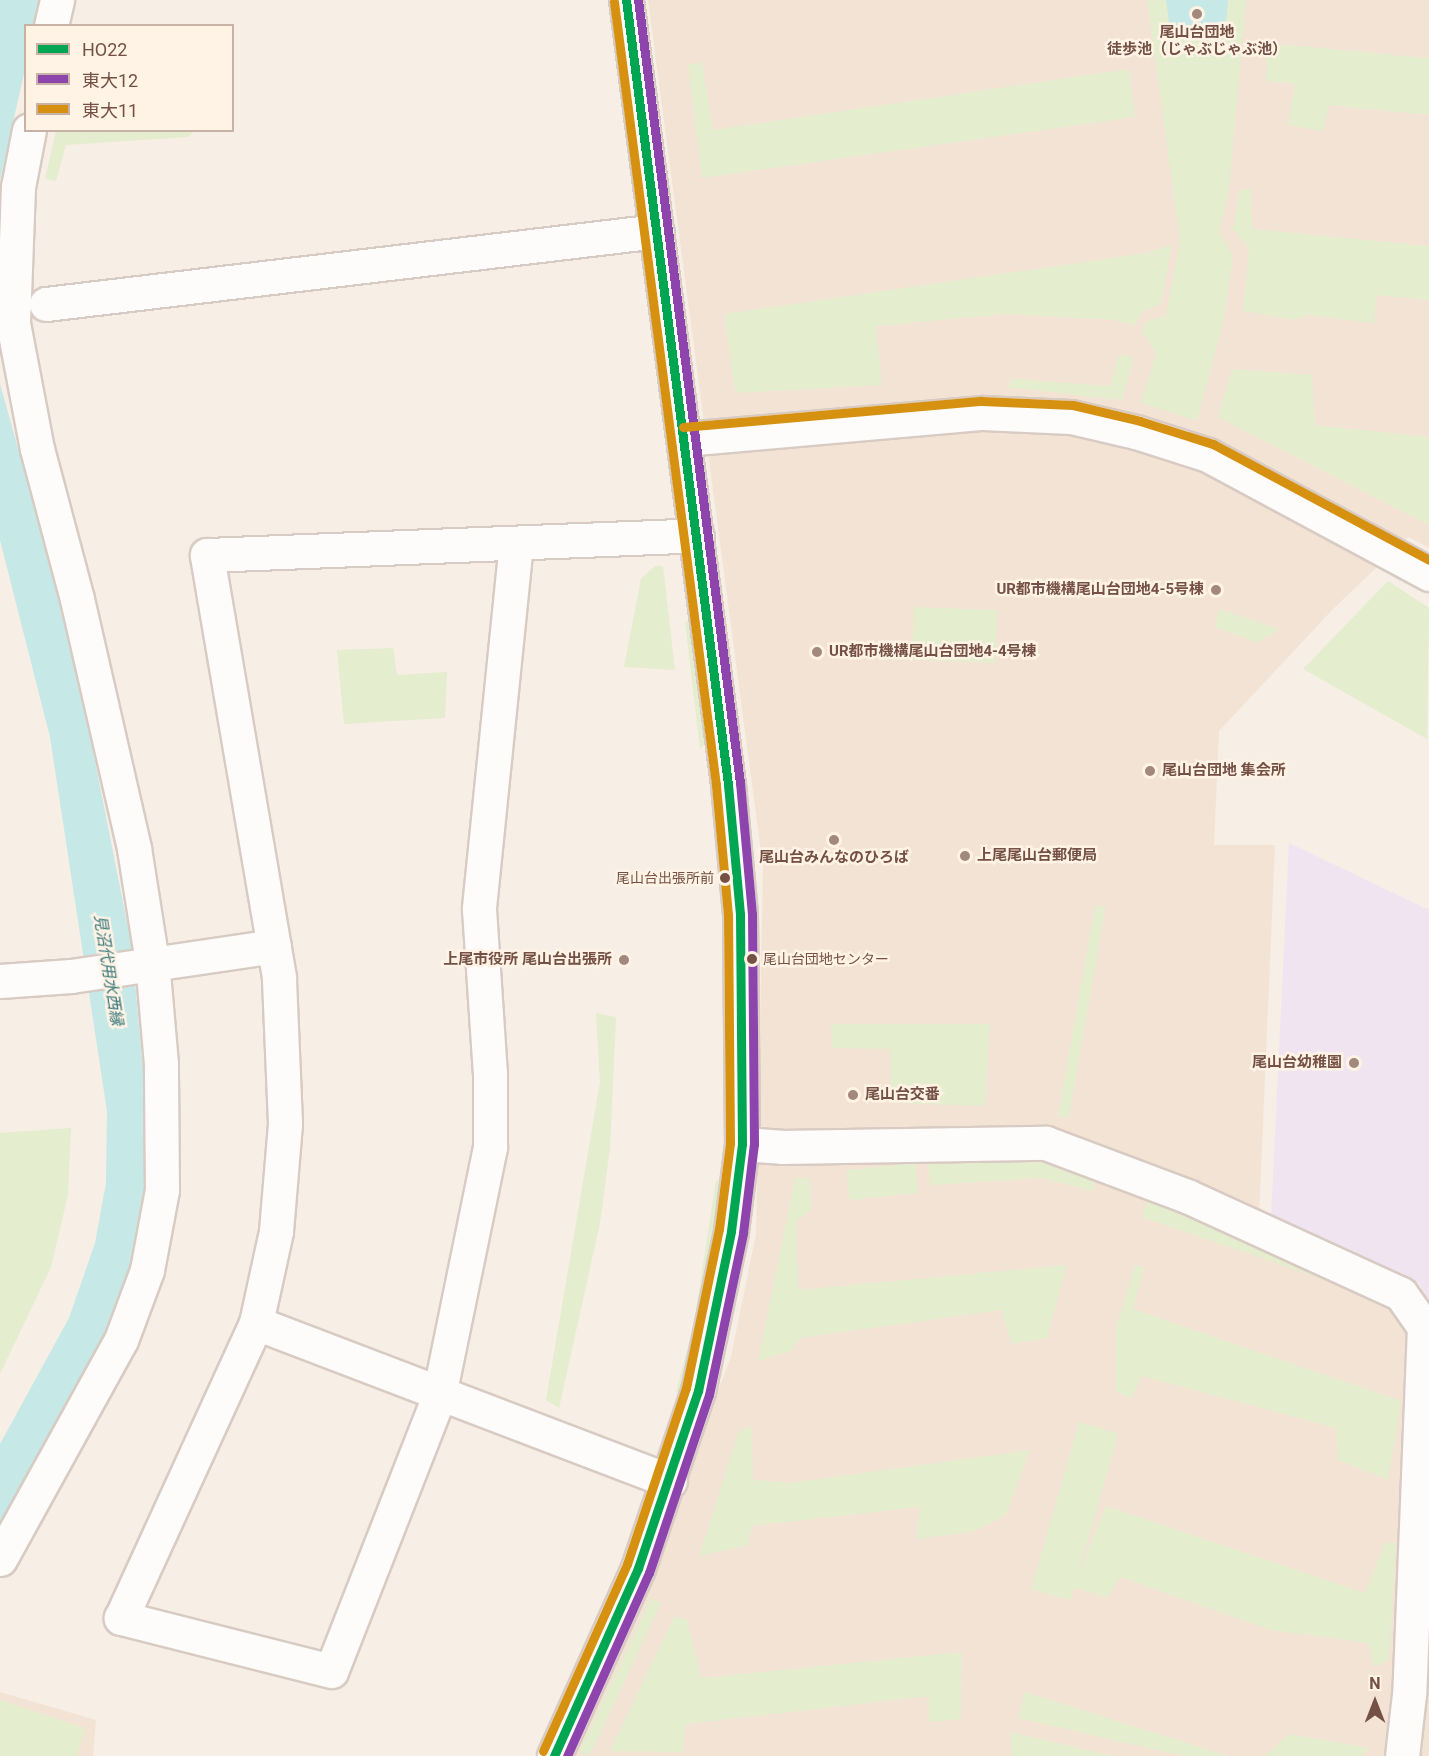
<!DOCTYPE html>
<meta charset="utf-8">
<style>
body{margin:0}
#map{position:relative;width:1429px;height:1756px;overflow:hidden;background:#f7eee5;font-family:Roboto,"Noto Sans JP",sans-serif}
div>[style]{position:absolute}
.residential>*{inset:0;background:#f3e3d4}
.education>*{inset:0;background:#f1e4f1}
.green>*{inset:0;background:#e4edce;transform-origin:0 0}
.water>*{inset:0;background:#c6e8e7}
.roads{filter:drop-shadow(2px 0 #d8cbc3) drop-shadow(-2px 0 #d8cbc3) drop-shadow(0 2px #d8cbc3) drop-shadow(0 -2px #d8cbc3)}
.street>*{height:33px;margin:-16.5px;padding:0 16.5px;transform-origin:16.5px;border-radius:16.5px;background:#fefcfb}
.secondary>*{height:33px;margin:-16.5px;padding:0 16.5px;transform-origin:16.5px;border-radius:16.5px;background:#fefcfb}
.bus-1>*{height:9px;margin:-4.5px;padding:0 4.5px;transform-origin:4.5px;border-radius:4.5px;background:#00a651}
.bus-2>*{height:9px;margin:-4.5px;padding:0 4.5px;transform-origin:4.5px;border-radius:4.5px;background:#8e44ad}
.bus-3>*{height:9px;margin:-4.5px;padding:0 4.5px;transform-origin:4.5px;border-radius:4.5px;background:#d69111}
.dots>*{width:16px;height:16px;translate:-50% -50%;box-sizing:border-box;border:3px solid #fff3e5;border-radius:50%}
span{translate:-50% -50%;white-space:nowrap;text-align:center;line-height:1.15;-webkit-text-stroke:5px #fff3e5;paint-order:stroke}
.bus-label{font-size:14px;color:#755145}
.right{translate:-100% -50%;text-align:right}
.left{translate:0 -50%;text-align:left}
.poi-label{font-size:15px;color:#755145;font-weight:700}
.water-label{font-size:16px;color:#38777c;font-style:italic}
.legend{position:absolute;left:24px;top:24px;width:210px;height:108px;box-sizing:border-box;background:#fff3e5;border:2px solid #c8b2a5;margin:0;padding:8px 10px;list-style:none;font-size:18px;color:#755145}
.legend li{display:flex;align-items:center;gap:12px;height:30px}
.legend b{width:30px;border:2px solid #c8b2a5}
.north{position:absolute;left:1345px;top:1672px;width:60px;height:60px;-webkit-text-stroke:4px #fff3e5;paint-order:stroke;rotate:0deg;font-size:16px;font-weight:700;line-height:24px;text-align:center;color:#755145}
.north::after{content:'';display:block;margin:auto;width:21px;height:27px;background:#755145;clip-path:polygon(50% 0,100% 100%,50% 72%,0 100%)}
</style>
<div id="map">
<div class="residential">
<i style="clip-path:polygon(648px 0,1429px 0,1429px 548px,1409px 537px,1333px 609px,1219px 731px,1214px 845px,1275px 845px,1259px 1217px,1414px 1289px,1429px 1443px,1429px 1756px,566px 1756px,595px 1710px,731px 1357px,756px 1234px,763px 867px)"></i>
<i style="clip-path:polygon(0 1692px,96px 1720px,93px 1756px,0 1756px)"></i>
</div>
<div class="education">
<i style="clip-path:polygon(1289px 843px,1429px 910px,1429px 1305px,1419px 1283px,1271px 1217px)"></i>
</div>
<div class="green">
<i style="clip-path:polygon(1147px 0,1246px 0,1229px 190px,1219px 231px,1233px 257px,1224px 319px,1197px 421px,1141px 403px,1156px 353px,1142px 331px,1145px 322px,1166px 315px,1180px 240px)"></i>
<i style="clip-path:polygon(1268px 43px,1429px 58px,1429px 115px,1329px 105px,1323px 131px,1288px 125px,1295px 84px,1266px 81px)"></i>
<i style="clip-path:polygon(702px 62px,713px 130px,1129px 69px,1135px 117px,702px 178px,688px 65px)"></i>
<i style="clip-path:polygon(56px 131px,56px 130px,194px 131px,188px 137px,66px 145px,56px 181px,45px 179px)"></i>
<i style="clip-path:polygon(1251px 188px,1252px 229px,1429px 246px,1429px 300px,1376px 295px,1374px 323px,1307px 315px,1294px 320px,1243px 311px,1249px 249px,1233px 229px,1239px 191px)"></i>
<i style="clip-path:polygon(1172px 244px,1161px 304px,1143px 311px,1134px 325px,1114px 320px,1007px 314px,876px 326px,882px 385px,735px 393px,724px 314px,1147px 253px)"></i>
<i style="clip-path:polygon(1118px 355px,1134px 357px,1122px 400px,1008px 387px,1012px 379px,1111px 386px)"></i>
<i style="clip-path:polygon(1232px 369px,1312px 375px,1315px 425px,1429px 437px,1429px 525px,1218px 417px)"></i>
<i style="clip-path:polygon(655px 566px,663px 566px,675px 670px,624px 667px,641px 579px)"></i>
<i style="clip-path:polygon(1388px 581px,1429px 608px,1427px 739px,1303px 669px)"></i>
<i style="clip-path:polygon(1219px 609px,1220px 609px,1279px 629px,1258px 643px,1215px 627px)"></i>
<i style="left:997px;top:610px;width:53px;height:83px;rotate:92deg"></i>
<i style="clip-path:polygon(690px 620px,706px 744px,700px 749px,685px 622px)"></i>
<i style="clip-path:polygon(393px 648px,397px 675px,447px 672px,445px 718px,344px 724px,337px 650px)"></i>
<i style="left:1095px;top:905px;width:11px;height:214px;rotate:10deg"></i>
<i style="clip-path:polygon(596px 1013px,616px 1017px,610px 1148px,600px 1223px,559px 1408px,546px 1400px,600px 1082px)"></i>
<i style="clip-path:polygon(831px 1024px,990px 1024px,985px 1106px,892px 1103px,890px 1049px,832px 1048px)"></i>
<i style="clip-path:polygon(71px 1128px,68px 1195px,51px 1267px,0 1374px,0 1133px)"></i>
<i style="clip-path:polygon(1050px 1162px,1096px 1179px,1093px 1191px,1042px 1178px,930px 1185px,928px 1164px)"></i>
<i style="left:915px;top:1163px;width:30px;height:69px;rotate:84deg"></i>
<i style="clip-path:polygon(795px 1178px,809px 1178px,812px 1210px,797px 1220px,798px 1290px,1067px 1265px,1047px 1338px,1012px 1344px,1001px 1310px,800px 1338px,791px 1351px,758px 1361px)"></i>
<i style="clip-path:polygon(716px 1180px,720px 1181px,715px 1229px,680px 1393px,676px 1392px,694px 1323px)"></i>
<i style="clip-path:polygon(1147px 1200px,1351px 1289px,1142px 1217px)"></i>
<i style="clip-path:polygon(1135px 1265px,1144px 1268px,1133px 1309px,1401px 1401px,1388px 1480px,1338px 1460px,1336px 1428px,1142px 1376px,1131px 1399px,1116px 1391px,1116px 1327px)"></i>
<i style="left:1079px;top:1422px;width:41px;height:174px;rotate:16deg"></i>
<i style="clip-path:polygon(752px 1427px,753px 1480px,789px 1483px,1030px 1450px,1006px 1515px,972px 1532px,916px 1539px,920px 1507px,752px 1526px,748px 1545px,699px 1556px,739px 1431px)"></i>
<i style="clip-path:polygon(1106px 1506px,1365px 1593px,1385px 1543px,1396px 1543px,1389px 1660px,1374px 1667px,1368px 1643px,1271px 1630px,1120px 1577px,1107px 1598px,1073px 1587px)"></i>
<i style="left:661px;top:1603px;width:169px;height:11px;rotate:115deg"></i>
<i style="clip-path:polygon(674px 1617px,687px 1619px,701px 1678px,962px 1652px,961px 1719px,929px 1722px,929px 1696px,686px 1724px,683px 1752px,610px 1751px)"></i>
<i style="clip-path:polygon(1025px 1692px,1228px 1756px,1183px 1756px,1018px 1718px)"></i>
<i style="clip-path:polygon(0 1700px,85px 1728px,77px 1756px,0 1756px)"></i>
<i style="clip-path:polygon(1010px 1732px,1011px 1732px,1112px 1756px,1012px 1756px)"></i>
<i style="clip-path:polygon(1289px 1734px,1370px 1748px,1361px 1756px,1265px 1756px)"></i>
</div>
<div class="water">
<i style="clip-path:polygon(0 0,41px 0,35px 25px,26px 26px,25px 69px,0 181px)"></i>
<i style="clip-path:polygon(1166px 0,1228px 0,1225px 33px,1170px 28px)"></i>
<i style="clip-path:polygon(0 384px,47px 551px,81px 690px,132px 948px,149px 1134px,148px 1178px,137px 1244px,114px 1327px,0 1527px,0 1444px,69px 1318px,95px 1243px,106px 1183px,107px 1111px,50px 737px,0 540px)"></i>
</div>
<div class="roads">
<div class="street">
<i style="left:51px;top:26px;width:27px;rotate:-77deg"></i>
<i style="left:46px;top:304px;width:615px;rotate:-6.81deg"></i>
<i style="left:516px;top:543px;width:368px;rotate:95.8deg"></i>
<i style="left:479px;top:909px;width:164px;rotate:86.2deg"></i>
<i style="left:490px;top:1073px;width:74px;rotate:90deg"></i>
<i style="left:490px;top:1147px;width:254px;rotate:101.6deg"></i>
<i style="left:439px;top:1396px;width:295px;rotate:111.4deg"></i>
<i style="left:331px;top:1671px;width:217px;rotate:-165.8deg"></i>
<i style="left:121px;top:1618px;width:324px;rotate:-65.4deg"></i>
<i style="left:256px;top:1323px;width:94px;rotate:-77.7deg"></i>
<i style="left:276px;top:1231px;width:108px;rotate:-85.2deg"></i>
<i style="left:285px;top:1123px;width:146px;rotate:-92.4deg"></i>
<i style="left:279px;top:977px;width:428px;rotate:-99.7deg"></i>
<i style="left:207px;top:555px;width:490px;rotate:-2.3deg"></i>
<i style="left:0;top:981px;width:71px;rotate:-4deg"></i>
<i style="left:71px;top:976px;width:205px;rotate:-8.4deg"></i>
<i style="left:742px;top:1144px;width:39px;rotate:4deg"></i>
<i style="left:781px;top:1147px;width:265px;rotate:-0.9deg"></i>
<i style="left:1046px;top:1143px;width:151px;rotate:20.6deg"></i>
<i style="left:1187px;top:1196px;width:235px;rotate:24.6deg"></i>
<i style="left:1401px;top:1294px;width:40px;rotate:55.1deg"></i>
<i style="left:1424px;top:1327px;width:367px;rotate:92.3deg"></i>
<i style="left:1409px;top:1694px;width:62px;rotate:96.4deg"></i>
<i style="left:256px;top:1323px;width:443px;rotate:20.9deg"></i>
<i style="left:0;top:1559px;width:250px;rotate:-61.1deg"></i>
<i style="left:121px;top:1340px;width:75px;rotate:-69.6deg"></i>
<i style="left:147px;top:1270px;width:81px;rotate:-79.4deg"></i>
<i style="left:162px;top:1190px;width:126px;rotate:-90.5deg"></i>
<i style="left:161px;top:1064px;width:102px;rotate:-95deg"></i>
<i style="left:152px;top:962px;width:115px;rotate:-99deg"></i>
<i style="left:134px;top:848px;width:255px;rotate:-102.9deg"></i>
<i style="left:77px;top:599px;width:155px;rotate:-104.9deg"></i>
<i style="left:37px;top:449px;width:128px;rotate:-100.8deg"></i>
<i style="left:13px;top:323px;width:136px;rotate:-87.9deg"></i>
<i style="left:18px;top:187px;width:58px;rotate:-79.1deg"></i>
</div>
<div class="secondary">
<i style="left:684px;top:439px;width:300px;rotate:-5deg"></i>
<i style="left:983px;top:413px;width:88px;rotate:2.6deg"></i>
<i style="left:1071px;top:417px;width:67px;rotate:13deg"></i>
<i style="left:1136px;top:432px;width:76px;rotate:17.7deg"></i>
<i style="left:1208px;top:455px;width:251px;rotate:28.3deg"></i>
<i style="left:554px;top:1756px;width:206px;rotate:-65.9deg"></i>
<i style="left:638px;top:1568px;width:187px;rotate:-71.3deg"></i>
<i style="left:698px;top:1391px;width:163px;rotate:-78.3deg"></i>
<i style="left:731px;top:1231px;width:88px;rotate:-82.8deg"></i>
<i style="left:742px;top:1144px;width:230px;rotate:-90.5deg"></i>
<i style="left:740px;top:914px;width:131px;rotate:-95.3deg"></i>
<i style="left:728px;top:784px;width:791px;rotate:-97.41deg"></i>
</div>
</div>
<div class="bus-1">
<i style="left:554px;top:1756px;width:206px;rotate:-65.9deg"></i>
<i style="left:638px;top:1568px;width:187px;rotate:-71.3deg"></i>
<i style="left:698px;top:1391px;width:163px;rotate:-78.3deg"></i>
<i style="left:731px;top:1231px;width:88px;rotate:-82.8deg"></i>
<i style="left:742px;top:1144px;width:230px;rotate:-90.5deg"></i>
<i style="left:740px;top:914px;width:131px;rotate:-95.3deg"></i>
<i style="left:728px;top:784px;width:791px;rotate:-97.41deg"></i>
</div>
<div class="bus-2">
<i style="left:567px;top:1756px;width:201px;rotate:-65.9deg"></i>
<i style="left:649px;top:1573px;width:188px;rotate:-71.4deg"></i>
<i style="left:709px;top:1395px;width:166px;rotate:-78.1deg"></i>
<i style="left:743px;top:1233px;width:90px;rotate:-83deg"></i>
<i style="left:754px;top:1144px;width:230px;rotate:-90.5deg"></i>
<i style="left:752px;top:914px;width:132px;rotate:-95.2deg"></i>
<i style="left:740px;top:783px;width:790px;rotate:-97.42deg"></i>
</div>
<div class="bus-3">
<i style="left:683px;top:427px;width:300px;rotate:-5deg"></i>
<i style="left:982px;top:401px;width:91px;rotate:2.5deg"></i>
<i style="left:1073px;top:405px;width:69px;rotate:13.4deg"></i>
<i style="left:1140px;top:421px;width:77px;rotate:17.5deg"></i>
<i style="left:1213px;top:444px;width:245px;rotate:28.2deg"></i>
<i style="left:543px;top:1751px;width:205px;rotate:-65.8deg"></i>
<i style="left:627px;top:1564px;width:186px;rotate:-71.5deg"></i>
<i style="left:686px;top:1388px;width:162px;rotate:-78.3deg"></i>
<i style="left:719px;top:1229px;width:87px;rotate:-82.7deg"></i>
<i style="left:730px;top:1143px;width:228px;rotate:-90.5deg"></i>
<i style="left:728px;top:915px;width:131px;rotate:-95.3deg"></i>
<i style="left:716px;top:785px;width:790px;rotate:-97.42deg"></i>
</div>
<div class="dots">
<i style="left:1197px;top:14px;background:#a2887d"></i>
<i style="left:1216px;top:590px;background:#a2887d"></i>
<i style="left:817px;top:652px;background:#a2887d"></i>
<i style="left:1150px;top:771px;background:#a2887d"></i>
<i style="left:834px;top:840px;background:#a2887d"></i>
<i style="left:965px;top:856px;background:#a2887d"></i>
<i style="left:725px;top:878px;background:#755145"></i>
<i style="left:752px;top:959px;background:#755145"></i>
<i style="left:624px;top:960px;background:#a2887d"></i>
<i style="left:1354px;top:1063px;background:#a2887d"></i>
<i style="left:853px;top:1095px;background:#a2887d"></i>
</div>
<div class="bus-label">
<span class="right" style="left:714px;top:878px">尾山台出張所前</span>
<span class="left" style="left:763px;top:959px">尾山台団地センター</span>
</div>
<div class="poi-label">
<span style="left:1197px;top:41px">尾山台団地<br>徒歩池（じゃぶじゃぶ池）</span>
<span class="right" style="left:1204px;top:590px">UR都市機構尾山台団地4-5号棟</span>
<span class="left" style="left:829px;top:652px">UR都市機構尾山台団地4-4号棟</span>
<span class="left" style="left:1162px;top:771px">尾山台団地 集会所</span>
<span class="left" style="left:977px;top:856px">上尾尾山台郵便局</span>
<span style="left:834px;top:858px">尾山台みんなのひろば</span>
<span class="right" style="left:612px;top:960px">上尾市役所 尾山台出張所</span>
<span class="right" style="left:1342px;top:1063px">尾山台幼稚園</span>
<span class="left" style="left:865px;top:1095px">尾山台交番</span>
</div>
<div class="water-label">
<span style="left:108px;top:970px;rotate:81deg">見沼代用水西縁</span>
</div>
<ul class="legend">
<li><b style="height:8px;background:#00a651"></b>HO22</li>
<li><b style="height:8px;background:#8e44ad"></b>東大12</li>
<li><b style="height:8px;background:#d69111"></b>東大11</li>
</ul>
<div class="north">N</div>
</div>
